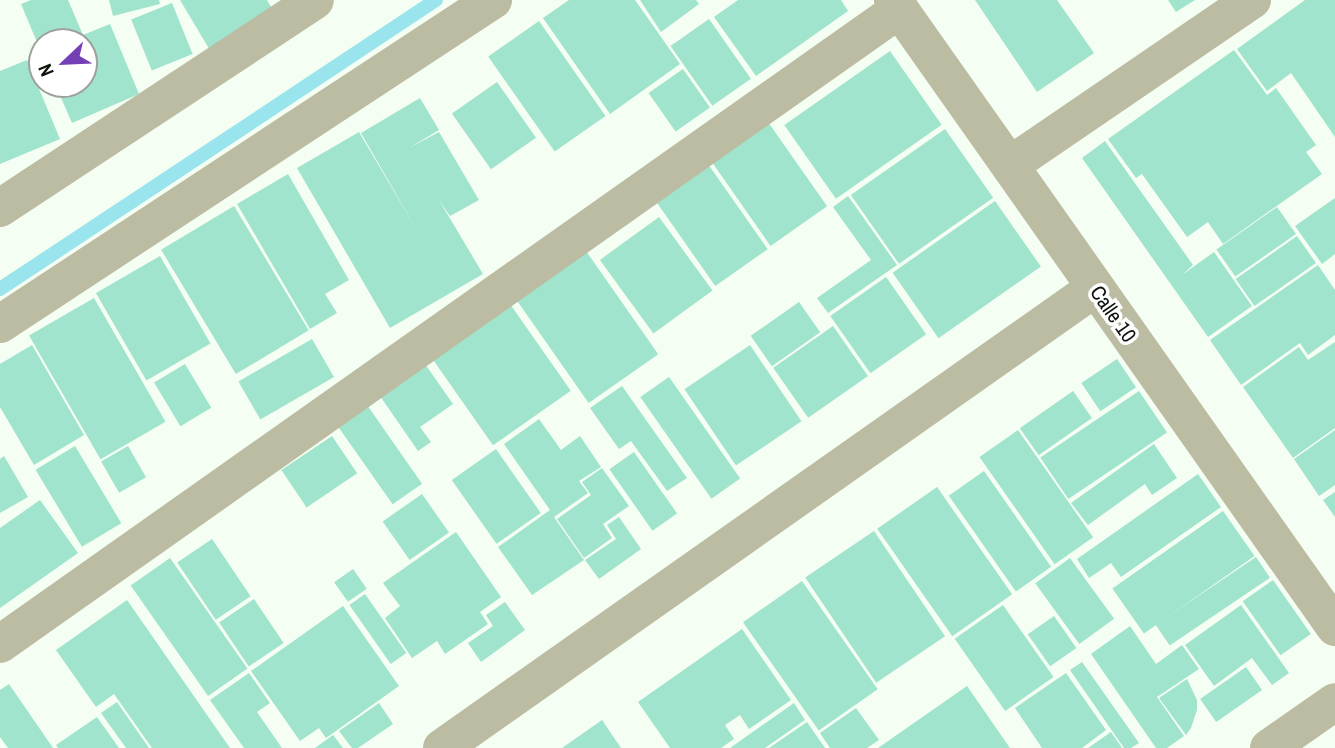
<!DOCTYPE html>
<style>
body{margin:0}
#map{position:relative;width:1335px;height:748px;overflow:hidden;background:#f4fef2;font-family:"Archivo Narrow",sans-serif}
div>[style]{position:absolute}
.stream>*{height:14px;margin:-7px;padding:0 7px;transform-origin:7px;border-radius:7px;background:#9ae5ed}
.building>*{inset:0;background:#a0e4cd;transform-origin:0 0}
.minor>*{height:38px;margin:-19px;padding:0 19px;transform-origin:19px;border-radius:19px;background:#bcbca3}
span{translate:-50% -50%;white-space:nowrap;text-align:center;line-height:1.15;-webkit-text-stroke:7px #fff;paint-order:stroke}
.street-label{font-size:21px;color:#0d120b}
.north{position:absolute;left:28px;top:28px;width:70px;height:70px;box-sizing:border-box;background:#fff;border:2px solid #9ea09d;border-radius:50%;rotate:247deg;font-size:19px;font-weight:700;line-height:28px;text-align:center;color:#0d120b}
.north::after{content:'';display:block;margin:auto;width:24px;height:32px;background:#753fb6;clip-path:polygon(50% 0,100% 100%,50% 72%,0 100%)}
</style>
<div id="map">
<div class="stream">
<i style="left:0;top:289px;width:523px;rotate:-33.54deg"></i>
</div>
<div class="building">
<i style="clip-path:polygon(31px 0,68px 0,83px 35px,110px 24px,139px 94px,72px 123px,55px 84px,84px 84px,84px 42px,42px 42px,42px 54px,21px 4px)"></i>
<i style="clip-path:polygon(109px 0,159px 0,160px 4px,113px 16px)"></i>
<i style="clip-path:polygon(180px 0,267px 0,275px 14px,211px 52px)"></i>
<i style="clip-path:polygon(569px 0,635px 0,680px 64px,610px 114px,543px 18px)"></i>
<i style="clip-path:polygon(640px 0,696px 0,699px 4px,661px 32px)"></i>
<i style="clip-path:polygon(738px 0,841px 0,848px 11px,756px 76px,714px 17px)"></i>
<i style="clip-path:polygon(975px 0,1057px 0,1094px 53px,1037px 92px)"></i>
<i style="clip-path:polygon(1168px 0,1195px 0,1176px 12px)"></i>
<i style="clip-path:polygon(1305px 0,1335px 0,1335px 137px,1291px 73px,1267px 91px,1237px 49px)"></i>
<i style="left:172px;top:3px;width:55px;height:44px;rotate:68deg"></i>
<i style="left:709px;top:19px;width:73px;height:47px;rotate:55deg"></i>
<i style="left:539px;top:21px;width:116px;height:62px;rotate:55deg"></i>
<i style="clip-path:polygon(1234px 50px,1267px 95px,1276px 88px,1316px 145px,1306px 152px,1322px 174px,1223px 244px,1208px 222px,1187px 237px,1142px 174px,1136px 178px,1108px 139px)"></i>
<i style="left:890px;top:51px;width:90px;height:129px;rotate:55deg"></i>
<i style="clip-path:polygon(27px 60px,60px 139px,0 164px,0 71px)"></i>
<i style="left:683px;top:69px;width:47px;height:42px;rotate:55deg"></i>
<i style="left:497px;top:82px;width:68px;height:55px;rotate:55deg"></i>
<i style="clip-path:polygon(420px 98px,439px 130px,409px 148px,439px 132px,479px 200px,450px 216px,439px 200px,483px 274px,390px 328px,297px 168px,359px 132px,418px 232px,361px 133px)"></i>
<i style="left:768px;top:122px;width:103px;height:69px;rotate:55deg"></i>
<i style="left:945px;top:129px;width:84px;height:115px;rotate:55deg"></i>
<i style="clip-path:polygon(1105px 141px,1193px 265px,1182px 275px,1214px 252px,1252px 306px,1208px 337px,1082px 158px)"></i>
<i style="left:708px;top:164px;width:104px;height:64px;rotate:55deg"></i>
<i style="clip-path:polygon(288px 174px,349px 280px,325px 294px,337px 313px,310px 329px,237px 204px)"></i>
<i style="clip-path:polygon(848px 196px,897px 265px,828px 313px,817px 298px,871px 260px,833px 207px)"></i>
<i style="clip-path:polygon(1335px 198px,1335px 254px,1322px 264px,1295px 226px)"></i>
<i style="left:995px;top:201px;width:80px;height:125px;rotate:55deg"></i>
<i style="left:234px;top:206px;width:145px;height:85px;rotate:59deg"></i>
<i style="left:1277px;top:207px;width:33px;height:74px;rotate:55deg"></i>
<i style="left:659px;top:217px;width:91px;height:73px;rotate:54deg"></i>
<i style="left:1297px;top:236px;width:33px;height:75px;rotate:55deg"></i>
<i style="left:586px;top:251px;width:126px;height:85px;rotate:55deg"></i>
<i style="left:160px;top:256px;width:101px;height:74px;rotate:60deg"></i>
<i style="clip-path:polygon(1318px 265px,1335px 290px,1335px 335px,1308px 355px,1300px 343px,1241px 385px,1210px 340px)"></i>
<i style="left:886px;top:277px;width:70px;height:68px;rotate:55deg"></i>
<i style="left:94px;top:298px;width:143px;height:75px;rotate:60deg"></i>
<i style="left:799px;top:302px;width:37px;height:59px;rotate:55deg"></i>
<i style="left:510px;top:304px;width:106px;height:95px;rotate:55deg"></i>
<i style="left:833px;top:326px;width:61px;height:73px;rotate:55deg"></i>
<i style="left:312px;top:339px;width:44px;height:85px;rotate:60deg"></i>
<i style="clip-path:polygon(1335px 342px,1335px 428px,1293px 458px,1243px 387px,1299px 347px,1308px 360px)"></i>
<i style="clip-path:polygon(32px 345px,84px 435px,34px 465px,0 407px,0 364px)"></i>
<i style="left:750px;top:345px;width:92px;height:79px;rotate:56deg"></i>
<i style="left:1117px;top:359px;width:34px;height:43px;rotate:56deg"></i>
<i style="left:185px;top:364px;width:51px;height:36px;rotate:59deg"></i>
<i style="clip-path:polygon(425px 364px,453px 404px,420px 427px,431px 442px,418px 451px,380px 396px)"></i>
<i style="left:669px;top:377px;width:124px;height:35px;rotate:55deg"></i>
<i style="clip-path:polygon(622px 386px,687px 478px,667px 491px,631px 441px,619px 449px,590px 408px)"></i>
<i style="left:1073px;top:391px;width:33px;height:65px;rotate:55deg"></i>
<i style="left:1139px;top:391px;width:50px;height:119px;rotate:56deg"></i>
<i style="left:367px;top:405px;width:96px;height:36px;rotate:55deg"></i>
<i style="clip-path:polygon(539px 419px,561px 450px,580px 436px,601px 467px,579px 481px,588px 493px,554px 517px,584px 560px,532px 595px,498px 547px,550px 510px,504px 444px)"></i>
<i style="left:1018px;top:430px;width:131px;height:47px;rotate:55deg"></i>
<i style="clip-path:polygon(1335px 430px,1335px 485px,1319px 496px,1294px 459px)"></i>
<i style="left:332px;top:436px;width:45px;height:61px;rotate:56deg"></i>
<i style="clip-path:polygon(1154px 444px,1177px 478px,1152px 495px,1145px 484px,1088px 525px,1071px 503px)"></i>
<i style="left:75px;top:446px;width:90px;height:46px;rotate:59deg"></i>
<i style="left:128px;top:446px;width:36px;height:31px;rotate:60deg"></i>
<i style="left:496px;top:449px;width:78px;height:54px;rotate:55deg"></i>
<i style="left:634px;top:452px;width:75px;height:30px;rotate:55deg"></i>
<i style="clip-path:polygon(4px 456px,28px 497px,0 513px,0 459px)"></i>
<i style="clip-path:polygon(602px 468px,629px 506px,603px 524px,612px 538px,584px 558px,557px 519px,591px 495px,582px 482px)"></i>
<i style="left:984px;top:471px;width:117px;height:43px;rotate:55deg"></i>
<i style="clip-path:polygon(1198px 474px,1221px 507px,1121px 577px,1111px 563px,1089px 578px,1077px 559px)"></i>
<i style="left:937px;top:487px;width:131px;height:73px;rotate:55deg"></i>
<i style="clip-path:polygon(1335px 492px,1335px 517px,1323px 500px)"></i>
<i style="left:422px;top:494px;width:47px;height:48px;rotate:55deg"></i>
<i style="clip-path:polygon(40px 500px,78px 553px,0 608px,0 528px)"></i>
<i style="left:1223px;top:511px;width:55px;height:135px;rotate:55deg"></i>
<i style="clip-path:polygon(619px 517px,641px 549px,599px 579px,585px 560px,616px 539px,607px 525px)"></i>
<i style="left:874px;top:531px;width:127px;height:83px;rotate:56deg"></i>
<i style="clip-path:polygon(456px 532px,501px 597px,480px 612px,488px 624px,445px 654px,437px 641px,412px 658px,385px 618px,400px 606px,383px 583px)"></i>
<i style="left:212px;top:539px;width:69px;height:42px;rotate:56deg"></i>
<i style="left:1256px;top:557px;width:25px;height:121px;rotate:56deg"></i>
<i style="left:170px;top:558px;width:135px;height:48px;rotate:55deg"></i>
<i style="left:1070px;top:558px;width:75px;height:43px;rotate:54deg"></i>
<i style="left:353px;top:569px;width:24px;height:23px;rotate:55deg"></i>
<i style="left:1273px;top:580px;width:66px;height:37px;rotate:55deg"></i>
<i style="left:802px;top:581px;width:132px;height:72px;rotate:55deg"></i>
<i style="left:365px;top:594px;width:72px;height:19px;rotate:55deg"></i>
<i style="left:254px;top:599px;width:53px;height:42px;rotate:56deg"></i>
<i style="clip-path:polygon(127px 600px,230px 748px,152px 748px,114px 694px,96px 707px,56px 650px)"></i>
<i style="clip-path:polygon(505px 602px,525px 630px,481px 662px,468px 643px,493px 626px,486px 615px)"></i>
<i style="left:1003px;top:605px;width:88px;height:59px;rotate:55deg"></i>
<i style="clip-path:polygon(1241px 605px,1289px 673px,1272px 685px,1252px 658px,1214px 686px,1185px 645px)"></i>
<i style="clip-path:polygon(343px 606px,399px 686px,326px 738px,319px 728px,300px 741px,251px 671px)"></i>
<i style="left:1054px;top:616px;width:39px;height:32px;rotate:55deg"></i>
<i style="clip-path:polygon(1130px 626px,1156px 664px,1182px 645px,1199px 669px,1157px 697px,1184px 736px,1167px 748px,1156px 748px,1091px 654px)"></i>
<i style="clip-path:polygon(742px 629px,791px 700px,749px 729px,740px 715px,725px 725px,734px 739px,721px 748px,670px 748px,638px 702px)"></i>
<i style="clip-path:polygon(1082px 662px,1139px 743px,1131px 748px,1124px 748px,1070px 670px)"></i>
<i style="left:1246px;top:667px;width:28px;height:56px;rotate:55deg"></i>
<i style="clip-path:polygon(249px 673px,270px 703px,257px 712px,282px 748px,244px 748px,210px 700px)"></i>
<i style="clip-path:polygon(1066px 673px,1106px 730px,1082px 748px,1042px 748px,1015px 708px)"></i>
<i style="clip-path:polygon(1187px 679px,1197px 700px,1197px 710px,1191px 728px,1186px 735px,1159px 698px)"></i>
<i style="clip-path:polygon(9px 684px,53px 748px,8px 748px,0 737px,0 690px)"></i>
<i style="clip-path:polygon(967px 686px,1010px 748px,878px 748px)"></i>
<i style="clip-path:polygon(117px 702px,149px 748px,126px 748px,101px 713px)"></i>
<i style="clip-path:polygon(379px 703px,393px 724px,358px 748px,352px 748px,339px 731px)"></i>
<i style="clip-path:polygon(794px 703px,805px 720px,765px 748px,730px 748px)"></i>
<i style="clip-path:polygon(856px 708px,879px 740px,867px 748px,830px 748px,820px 733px)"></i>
<i style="clip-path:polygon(97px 717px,119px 748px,58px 748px,56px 745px)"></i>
<i style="clip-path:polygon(602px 720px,621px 748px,562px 748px)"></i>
<i style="clip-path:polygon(807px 722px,825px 748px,769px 748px)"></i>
<i style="clip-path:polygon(1111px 732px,1122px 748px,1088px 748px)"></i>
<i style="clip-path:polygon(333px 735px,343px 748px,315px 748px)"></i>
</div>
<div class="minor">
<i style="left:893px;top:0;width:767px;rotate:54.82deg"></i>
<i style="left:1010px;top:165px;width:293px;rotate:-34.3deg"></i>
<i style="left:0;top:208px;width:377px;rotate:-33.4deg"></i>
<i style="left:0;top:324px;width:590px;rotate:-33.31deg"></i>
<i style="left:0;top:644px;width:1101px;rotate:-35.21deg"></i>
<i style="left:442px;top:748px;width:799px;rotate:-35.16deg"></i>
<i style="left:1269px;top:748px;width:80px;rotate:-34.9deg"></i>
</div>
<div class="street-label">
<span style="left:1113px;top:314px;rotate:55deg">Calle 10</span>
</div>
<div class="north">N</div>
</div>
